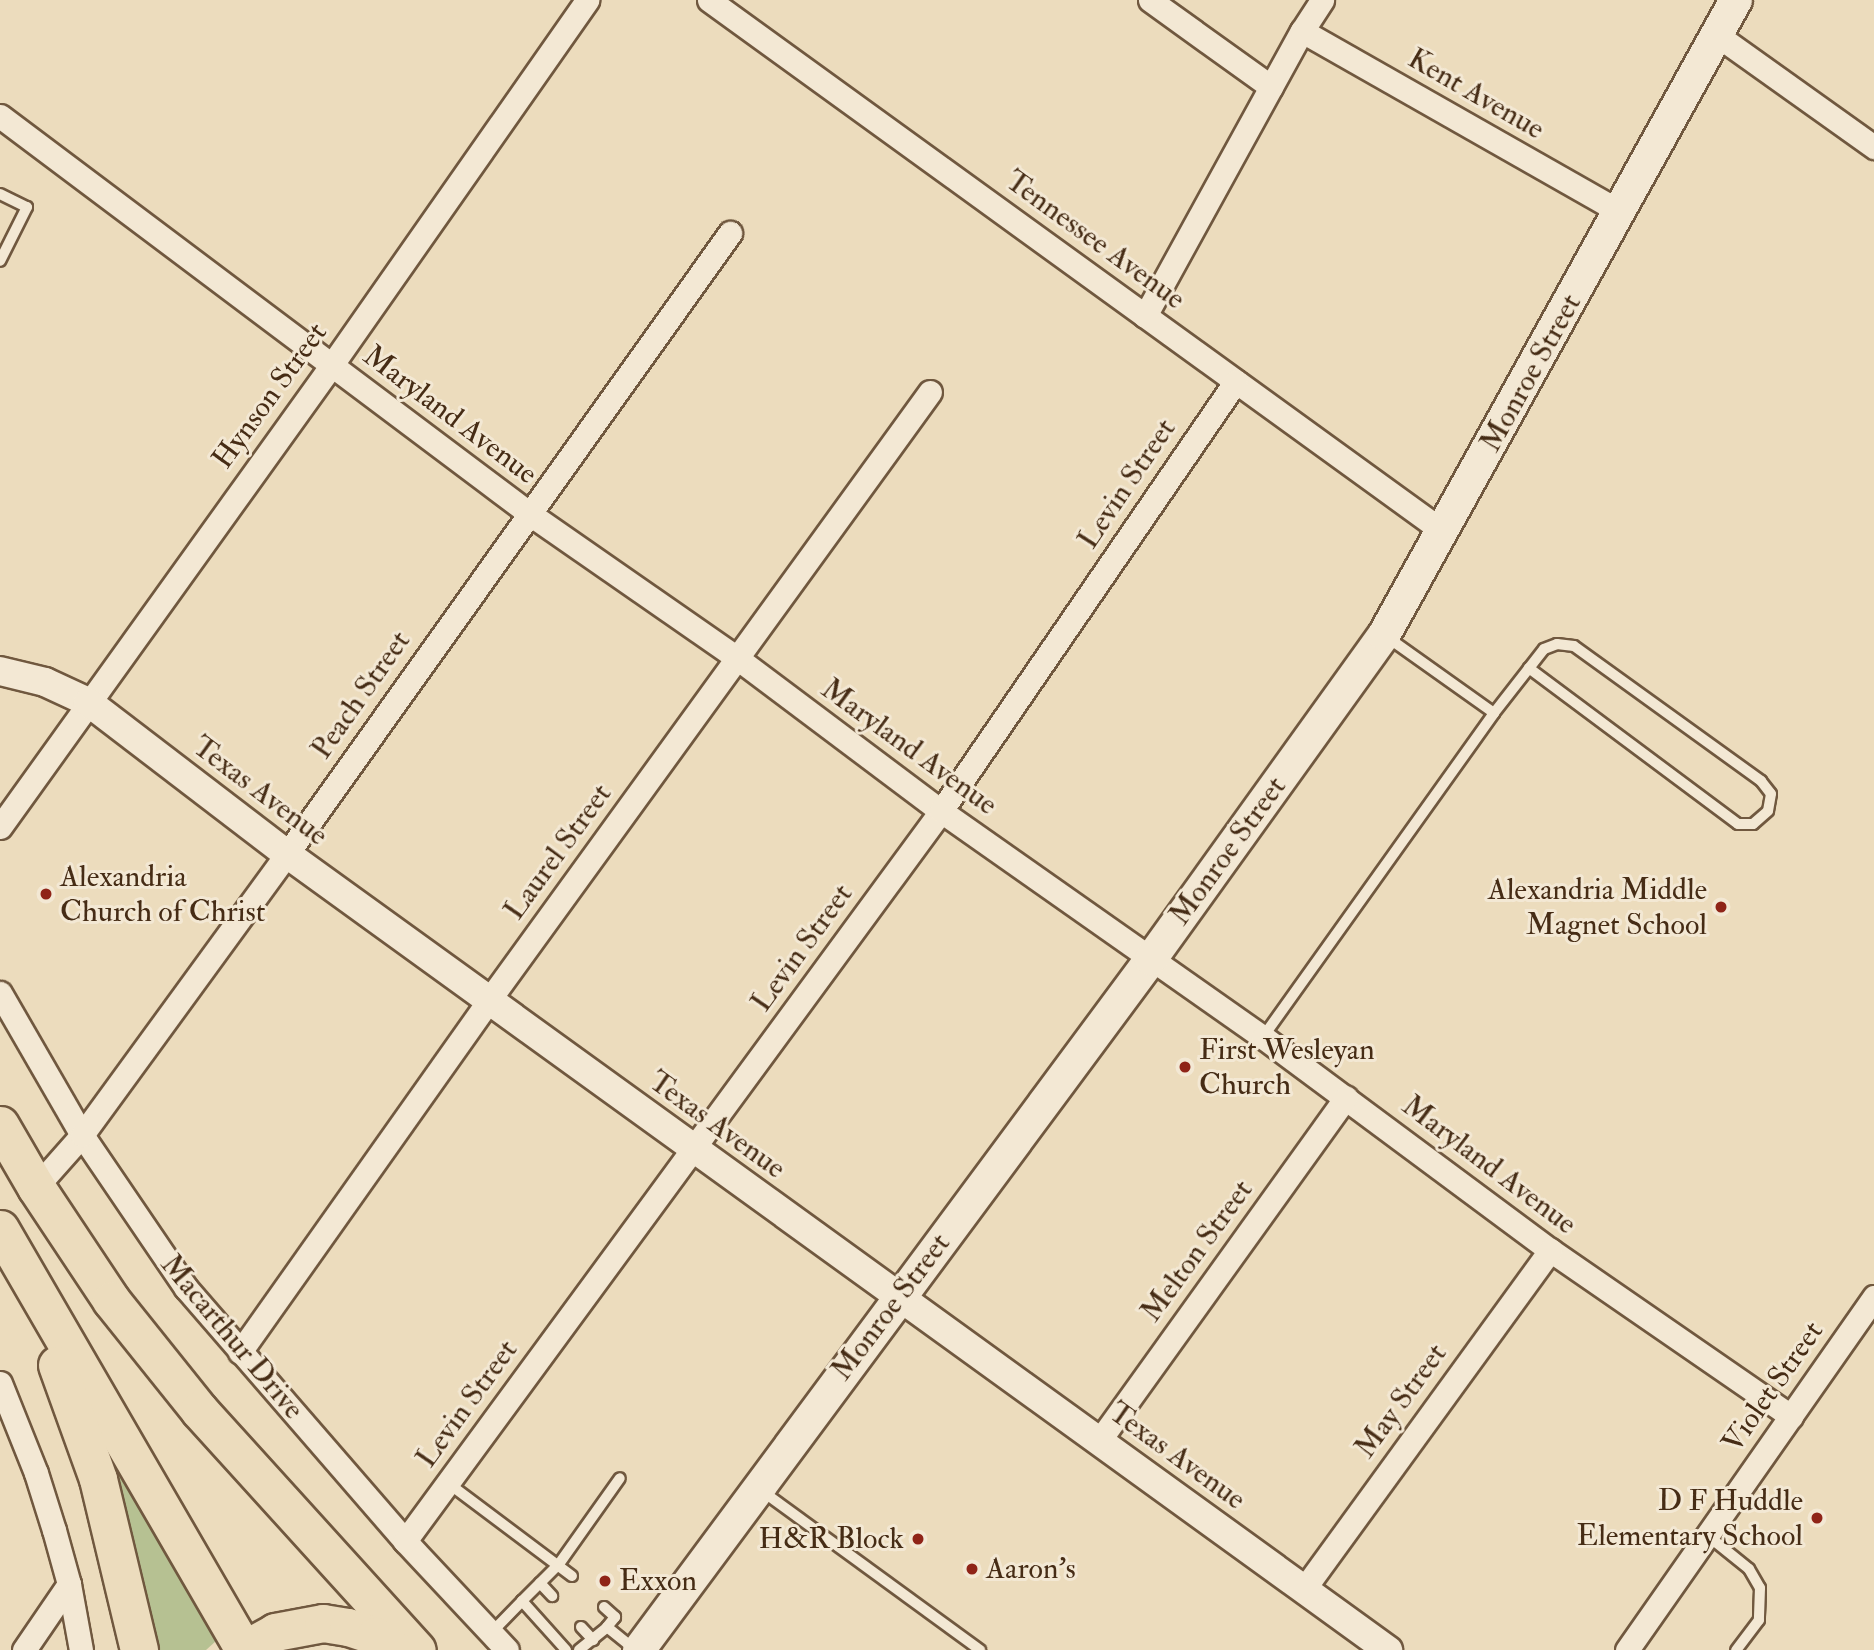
<!DOCTYPE html>
<style>
body{margin:0}
#map{position:relative;width:1874px;height:1650px;overflow:hidden;background:#ecdcbd;font-family:"IM FELL Double Pica",serif}
div>[style]{position:absolute}
.green>*{inset:0;background:#b6c192}
.roads{filter:drop-shadow(2px 0 #70583f) drop-shadow(-2px 0 #70583f) drop-shadow(0 2px #70583f) drop-shadow(0 -2px #70583f)}
.service>*{height:10px;margin:-5px;padding:0 5px;transform-origin:5px;border-radius:5px;background:#f3e8d4}
.minor>*{height:23px;margin:-11.5px;padding:0 11.5px;transform-origin:11.5px;border-radius:11.5px;background:#f3e8d4}
.tertiary>*{height:28px;margin:-14px;padding:0 14px;transform-origin:14px;border-radius:14px;background:#f3e8d4}
.secondary>*{height:32px;margin:-16px;padding:0 16px;transform-origin:16px;border-radius:16px;background:#f3e8d4}
.trunk>*{height:37px;margin:-18.5px;padding:0 18.5px;transform-origin:18.5px;border-radius:18.5px;background:#ecdcbd}
.dots>*{width:19px;height:19px;translate:-50% -50%;box-sizing:border-box;border:4px solid #f3e8d4;border-radius:50%}
span{translate:-50% -50%;white-space:nowrap;text-align:center;line-height:1.15;-webkit-text-stroke:6px #f3e8d4;paint-order:stroke}
.street-label{font-size:30px;color:#462c15}
.poi-label{font-size:30px;color:#462c15}
.left{translate:0 -50%;text-align:left}
.right{translate:-100% -50%;text-align:right}
</style>
<div id="map">
<div class="green">
<i style="clip-path:polygon(117px 1470px,216px 1641px,206px 1650px,157px 1650px)"></i>
</div>
<div class="roads">
<div class="service">
<i style="left:0;top:194px;width:30px;rotate:26deg"></i>
<i style="left:27px;top:207px;width:60px;rotate:116.6deg"></i>
<i style="left:1494px;top:713px;width:81px;rotate:-52deg"></i>
<i style="left:1544px;top:649px;width:14px;rotate:-21deg"></i>
<i style="left:1557px;top:644px;width:17px;rotate:7deg"></i>
<i style="left:1574px;top:646px;width:231px;rotate:35.8deg"></i>
<i style="left:1761px;top:781px;width:16px;rotate:52deg"></i>
<i style="left:1771px;top:794px;width:17px;rotate:100deg"></i>
<i style="left:1768px;top:811px;width:20px;rotate:139deg"></i>
<i style="left:1753px;top:824px;width:15px;rotate:180deg"></i>
<i style="left:1738px;top:824px;width:261px;rotate:-143.3deg"></i>
<i style="left:1263px;top:1037px;width:398px;rotate:-54.5deg"></i>
<i style="left:1494px;top:713px;width:131px;rotate:-144.6deg"></i>
<i style="left:448px;top:1483px;width:155px;rotate:36.9deg"></i>
<i style="left:762px;top:1491px;width:270px;rotate:36.1deg"></i>
<i style="left:1707px;top:1535px;width:54px;rotate:39deg"></i>
<i style="left:1749px;top:1569px;width:22px;rotate:60deg"></i>
<i style="left:1760px;top:1588px;width:32px;rotate:92deg"></i>
<i style="left:1759px;top:1620px;width:38px;rotate:127deg"></i>
<i style="left:540px;top:1583px;width:18px;rotate:47deg"></i>
<i style="left:604px;top:1607px;width:15px;rotate:42deg"></i>
<i style="left:615px;top:1617px;width:13px;rotate:129deg"></i>
<i style="left:581px;top:1627px;width:18px;rotate:47deg"></i>
<i style="left:491px;top:1633px;width:45px;rotate:-45.9deg"></i>
<i style="left:566px;top:1650px;width:66px;rotate:-131.9deg"></i>
<i style="left:522px;top:1601px;width:52px;rotate:-45deg"></i>
<i style="left:559px;top:1564px;width:105px;rotate:-54.7deg"></i>
<i style="left:579px;top:1650px;width:36px;rotate:-39deg"></i>
<i style="left:607px;top:1627px;width:36px;rotate:39deg"></i>
</div>
<div class="minor">
<i style="left:709px;top:0;width:907px;rotate:35.9deg"></i>
<i style="left:1150px;top:0;width:149px;rotate:35.7deg"></i>
<i style="left:1302px;top:31px;width:366px;rotate:29.6deg"></i>
<i style="left:1717px;top:35px;width:193px;rotate:35.5deg"></i>
<i style="left:0;top:116px;width:663px;rotate:36.9deg"></i>
<i style="left:530px;top:514px;width:252px;rotate:34.8deg"></i>
<i style="left:737px;top:658px;width:255px;rotate:36.9deg"></i>
<i style="left:941px;top:811px;width:393px;rotate:35.1deg"></i>
<i style="left:1263px;top:1037px;width:357px;rotate:36.6deg"></i>
<i style="left:1550px;top:1250px;width:293px;rotate:34.6deg"></i>
<i style="left:1145px;top:316px;width:325px;rotate:-61.2deg"></i>
<i style="left:1302px;top:31px;width:37px;rotate:-57deg"></i>
<i style="left:0;top:827px;width:568px;rotate:-54.32deg"></i>
<i style="left:331px;top:366px;width:447px;rotate:-55deg"></i>
<i style="left:0;top:993px;width:164px;rotate:60deg"></i>
<i style="left:82px;top:1135px;width:185px;rotate:55.8deg"></i>
<i style="left:186px;top:1288px;width:335px;rotate:49.1deg"></i>
<i style="left:405px;top:1541px;width:149px;rotate:46.9deg"></i>
<i style="left:36px;top:1187px;width:69px;rotate:-48.5deg"></i>
<i style="left:82px;top:1135px;width:348px;rotate:-53.9deg"></i>
<i style="left:287px;top:854px;width:763px;rotate:-54.5deg"></i>
<i style="left:240px;top:1352px;width:431px;rotate:-54.7deg"></i>
<i style="left:489px;top:1000px;width:751px;rotate:-54.05deg"></i>
<i style="left:0;top:1383px;width:97px;rotate:68.2deg"></i>
<i style="left:36px;top:1473px;width:60px;rotate:72.5deg"></i>
<i style="left:54px;top:1530px;width:56px;rotate:74.5deg"></i>
<i style="left:69px;top:1584px;width:67px;rotate:79.7deg"></i>
<i style="left:1099px;top:1441px;width:423px;rotate:-54.3deg"></i>
<i style="left:405px;top:1541px;width:906px;rotate:-53.71deg"></i>
<i style="left:941px;top:811px;width:521px;rotate:-55.55deg"></i>
<i style="left:1304px;top:1589px;width:419px;rotate:-54deg"></i>
<i style="left:24px;top:1650px;width:80px;rotate:-55.7deg"></i>
<i style="left:1627px;top:1650px;width:431px;rotate:-55deg"></i>
</div>
<div class="tertiary">
<i style="left:0;top:671px;width:46px;rotate:13.7deg"></i>
<i style="left:45px;top:682px;width:47px;rotate:24.9deg"></i>
<i style="left:88px;top:702px;width:250px;rotate:37.4deg"></i>
<i style="left:287px;top:854px;width:1359px;rotate:35.87deg"></i>
</div>
<div class="secondary">
<i style="left:639px;top:1650px;width:860px;rotate:-53.46deg"></i>
<i style="left:1151px;top:959px;width:399px;rotate:-54.3deg"></i>
<i style="left:1384px;top:635px;width:726px;rotate:-61deg"></i>
</div>
<div class="trunk">
<i style="left:0;top:1125px;width:72px;rotate:59.9deg"></i>
<i style="left:36px;top:1187px;width:136px;rotate:56.4deg"></i>
<i style="left:111px;top:1300px;width:141px;rotate:51.3deg"></i>
<i style="left:199px;top:1410px;width:324px;rotate:47.8deg"></i>
<i style="left:0;top:1229px;width:487px;rotate:59.9deg"></i>
<i style="left:57px;top:1365px;width:121px;rotate:70.2deg"></i>
<i style="left:98px;top:1479px;width:176px;rotate:76.5deg"></i>
<i style="left:243px;top:1650px;width:37px;rotate:-29deg"></i>
<i style="left:275px;top:1632px;width:49px;rotate:-10.6deg"></i>
<i style="left:323px;top:1623px;width:25px;rotate:9deg"></i>
<i style="left:348px;top:1627px;width:28px;rotate:18deg"></i>
<i style="left:375px;top:1636px;width:25px;rotate:34deg"></i>
</div>
</div>
<div class="dots">
<i style="left:46px;top:894px;background:#8f2418"></i>
<i style="left:1721px;top:907px;background:#8f2418"></i>
<i style="left:1185px;top:1067px;background:#8f2418"></i>
<i style="left:1817px;top:1518px;background:#8f2418"></i>
<i style="left:918px;top:1539px;background:#8f2418"></i>
<i style="left:972px;top:1569px;background:#8f2418"></i>
<i style="left:605px;top:1581px;background:#8f2418"></i>
</div>
<div class="street-label">
<span style="left:1476px;top:94px;rotate:30deg">Kent Avenue</span>
<span style="left:1095px;top:240px;rotate:36deg">Tennessee Avenue</span>
<span style="left:1531px;top:373px;rotate:-61deg">Monroe Street</span>
<span style="left:270px;top:396px;rotate:-54deg">Hynson Street</span>
<span style="left:450px;top:415px;rotate:37deg">Maryland Avenue</span>
<span style="left:1127px;top:484px;rotate:-56deg">Levin Street</span>
<span style="left:361px;top:695px;rotate:-55deg">Peach Street</span>
<span style="left:909px;top:747px;rotate:36deg">Maryland Avenue</span>
<span style="left:260px;top:791px;rotate:37deg">Texas Avenue</span>
<span style="left:1228px;top:851px;rotate:-54deg">Monroe Street</span>
<span style="left:558px;top:852px;rotate:-54deg">Laurel Street</span>
<span style="left:802px;top:948px;rotate:-54deg">Levin Street</span>
<span style="left:717px;top:1125px;rotate:36deg">Texas Avenue</span>
<span style="left:1489px;top:1165px;rotate:37deg">Maryland Avenue</span>
<span style="left:1197px;top:1251px;rotate:-54deg">Melton Street</span>
<span style="left:891px;top:1307px;rotate:-53deg">Monroe Street</span>
<span style="left:232px;top:1337px;rotate:50deg">Macarthur Drive</span>
<span style="left:1773px;top:1387px;rotate:-55deg">Violet Street</span>
<span style="left:1401px;top:1401px;rotate:-54deg">May Street</span>
<span style="left:467px;top:1404px;rotate:-54deg">Levin Street</span>
<span style="left:1177px;top:1456px;rotate:36deg">Texas Avenue</span>
</div>
<div class="poi-label">
<span class="left" style="left:60px;top:894px">Alexandria<br>Church of Christ</span>
<span class="right" style="left:1707px;top:907px">Alexandria Middle<br>Magnet School</span>
<span class="left" style="left:1199px;top:1067px">First Wesleyan<br>Church</span>
<span class="right" style="left:1803px;top:1518px">D F Huddle<br>Elementary School</span>
<span class="right" style="left:904px;top:1539px">H&amp;R Block</span>
<span class="left" style="left:986px;top:1569px">Aaron's</span>
<span class="left" style="left:619px;top:1581px">Exxon</span>
</div>
</div>
